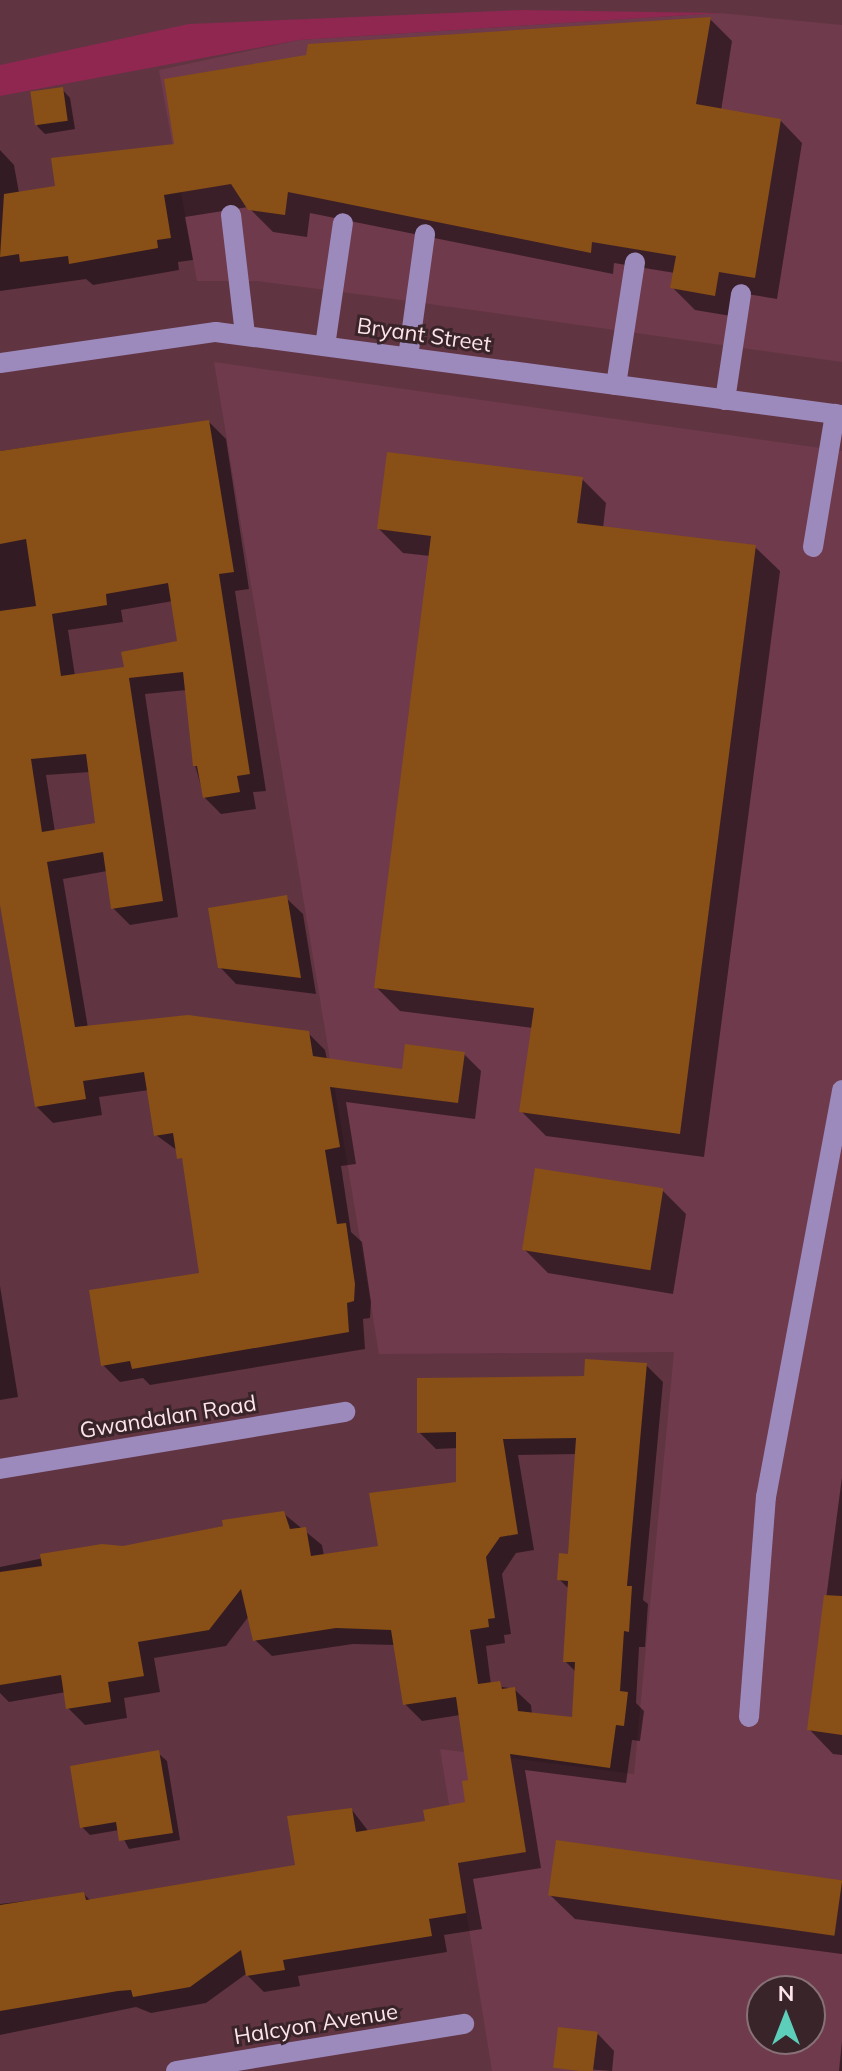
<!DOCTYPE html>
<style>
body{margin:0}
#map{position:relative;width:842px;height:2071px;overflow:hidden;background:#613442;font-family:Mulish,sans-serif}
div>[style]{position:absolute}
.built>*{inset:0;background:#6f3a4b}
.green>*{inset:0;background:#8f2751}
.shadow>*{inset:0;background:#0007}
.building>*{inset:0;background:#884f16;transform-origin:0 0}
.minor>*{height:20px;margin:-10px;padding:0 10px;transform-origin:10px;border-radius:10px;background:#9c8abd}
span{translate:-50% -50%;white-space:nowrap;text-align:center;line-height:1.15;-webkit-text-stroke:6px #39242a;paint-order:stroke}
.street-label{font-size:22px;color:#fce4ea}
.north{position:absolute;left:746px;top:1975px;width:80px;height:80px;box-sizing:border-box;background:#39242a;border:2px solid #877177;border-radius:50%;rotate:0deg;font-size:22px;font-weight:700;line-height:32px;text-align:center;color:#fce4ea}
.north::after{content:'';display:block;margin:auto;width:28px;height:36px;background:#5cceba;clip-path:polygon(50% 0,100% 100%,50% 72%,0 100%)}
</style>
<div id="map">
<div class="built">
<i style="clip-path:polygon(720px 13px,842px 25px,842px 362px,387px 298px,257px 281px,197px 281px,159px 70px,299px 40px)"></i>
<i style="clip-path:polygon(evenodd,214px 362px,842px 451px,842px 2071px,492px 2071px,440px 1749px,634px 1774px,674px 1352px,379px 1354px,214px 362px,762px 1991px,810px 1991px,810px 2039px,762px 2039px,762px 1991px)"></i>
</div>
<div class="green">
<i style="clip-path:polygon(522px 10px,720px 13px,299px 40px,0 96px,0 65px,189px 24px)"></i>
</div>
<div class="shadow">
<i style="clip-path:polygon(710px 19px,732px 41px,721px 111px,780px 120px,802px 143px,777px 299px,741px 293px,737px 317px,695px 310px,673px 288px,675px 273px,614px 263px,613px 274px,310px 213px,307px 237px,273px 232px,248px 207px,185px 217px,193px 260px,178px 262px,179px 270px,93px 285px,86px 279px,0 291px,0 150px,14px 165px,19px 193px,58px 187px,177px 145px)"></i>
<i style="clip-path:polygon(62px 89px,70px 98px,75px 129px,45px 134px,37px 126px)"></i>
<i style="clip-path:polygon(evenodd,209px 422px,226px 439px,249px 589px,235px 591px,266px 791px,253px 792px,256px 809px,221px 814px,204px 797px,195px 765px,187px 690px,145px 694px,178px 917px,130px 925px,113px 908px,107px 871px,63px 879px,88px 1028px,308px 1033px,325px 1050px,327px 1060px,404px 1071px,464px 1054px,481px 1071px,475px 1119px,346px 1102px,356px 1164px,341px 1166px,351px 1232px,362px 1242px,371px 1302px,370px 1318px,363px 1319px,365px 1349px,150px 1385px,143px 1378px,120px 1382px,103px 1365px,202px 1275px,185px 1164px,178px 1151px,156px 1135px,149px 1090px,99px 1097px,102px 1115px,53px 1123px,36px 1106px,0 898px,0 451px,209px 422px,173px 601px,179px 643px,126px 668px,75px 676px,68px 630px,123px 622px,121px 610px,173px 601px,209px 422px,90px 772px,98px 824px,55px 832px,46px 775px,90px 772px)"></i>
<i style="clip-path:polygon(582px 479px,606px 503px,603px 528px,755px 547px,780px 571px,704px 1157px,546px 1136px,521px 1111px,533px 1028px,400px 1011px,376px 987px,430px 556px,403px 553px,379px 529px)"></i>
<i style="clip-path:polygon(286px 898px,303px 914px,316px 994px,236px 984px,220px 967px)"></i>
<i style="clip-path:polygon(662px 1190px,686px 1214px,673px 1294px,548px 1273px,524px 1249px)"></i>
<i style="clip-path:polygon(0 1286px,18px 1397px,0 1400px)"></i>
<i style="clip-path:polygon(evenodd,646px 1365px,663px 1382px,643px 1600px,648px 1604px,645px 1647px,639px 1647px,636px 1703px,644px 1711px,640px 1741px,632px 1740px,626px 1783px,525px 1770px,541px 1868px,473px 1879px,482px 1929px,444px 1935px,447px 1952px,298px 1976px,300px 1986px,264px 1992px,246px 1974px,206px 2003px,151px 2013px,136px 2007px,0 2035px,0 1904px,84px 1894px,91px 1901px,298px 1866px,352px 1810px,369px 1832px,427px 1822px,467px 1804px,470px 1782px,460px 1715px,422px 1721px,405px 1704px,396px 1645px,353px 1644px,272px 1656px,255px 1640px,249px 1616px,226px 1646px,154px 1658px,160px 1692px,124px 1698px,127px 1718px,85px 1725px,68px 1708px,66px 1692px,9px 1702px,0 1693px,0 1567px,102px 1546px,123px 1548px,283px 1513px,322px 1545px,324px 1556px,380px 1547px,458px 1483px,458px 1448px,436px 1449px,419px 1432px,585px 1378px,646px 1365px,577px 1454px,570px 1556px,559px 1579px,570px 1590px,565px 1661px,577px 1673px,574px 1719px,532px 1715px,531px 1705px,514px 1689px,491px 1685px,486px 1646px,505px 1643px,504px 1635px,511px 1634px,502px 1574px,516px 1553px,534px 1550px,518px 1455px,577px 1454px)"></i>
<i style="clip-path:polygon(842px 1477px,842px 1755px,833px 1754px,809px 1729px)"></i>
<i style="clip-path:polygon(158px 1753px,167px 1761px,180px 1840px,129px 1849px,119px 1830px,90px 1835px,82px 1827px)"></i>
<i style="clip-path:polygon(842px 1880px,842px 1954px,575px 1919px,550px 1895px)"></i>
<i style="clip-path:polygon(598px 2034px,614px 2051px,612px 2071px,556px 2067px)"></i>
<i style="clip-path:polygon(842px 2041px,842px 2071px,839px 2071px)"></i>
</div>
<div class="building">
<i style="clip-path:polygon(711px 17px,696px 104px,781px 119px,755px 278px,719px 272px,715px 296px,670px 288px,676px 256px,592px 242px,591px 253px,288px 192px,285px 215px,248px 210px,231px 184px,164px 195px,171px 238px,157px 240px,158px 248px,69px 264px,68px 256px,20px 262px,19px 254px,0 257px,4px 194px,55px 186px,51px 158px,174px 144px,164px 79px,306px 55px,308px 44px)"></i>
<i style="left:63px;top:87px;width:34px;height:33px;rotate:82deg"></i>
<i style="clip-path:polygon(evenodd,209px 420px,234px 572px,219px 574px,250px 774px,237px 776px,240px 792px,203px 798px,197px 766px,193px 766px,183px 672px,129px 678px,163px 901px,111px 909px,103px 852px,47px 862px,75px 1027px,188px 1015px,309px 1031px,313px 1056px,402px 1069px,405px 1044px,465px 1052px,458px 1103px,330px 1087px,340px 1147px,325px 1150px,337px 1224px,346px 1223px,355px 1284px,354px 1301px,347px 1303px,349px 1332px,132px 1369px,130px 1361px,101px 1366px,89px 1290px,199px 1273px,182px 1158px,177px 1159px,173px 1133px,154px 1136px,144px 1072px,83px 1081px,86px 1099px,35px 1107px,0 905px,0 611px,36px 606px,26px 539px,0 544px,0 451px,209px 420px,168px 583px,177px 641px,121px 652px,124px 667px,61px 676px,52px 614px,107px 605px,106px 594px,168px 583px,209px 420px,86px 754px,95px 823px,42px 832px,31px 759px,86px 754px)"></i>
<i style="clip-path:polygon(387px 452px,583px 477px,577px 523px,756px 545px,680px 1134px,519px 1112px,534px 1008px,374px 988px,431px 536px,377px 529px)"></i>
<i style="clip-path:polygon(287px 895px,301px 978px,218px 968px,208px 908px)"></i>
<i style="left:535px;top:1168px;width:130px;height:83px;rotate:9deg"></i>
<i style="clip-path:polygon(evenodd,585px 1359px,647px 1363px,627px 1586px,632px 1586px,629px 1632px,624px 1631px,620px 1691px,628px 1692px,624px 1726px,616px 1725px,610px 1768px,510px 1754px,526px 1852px,458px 1863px,466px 1913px,429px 1919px,432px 1936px,283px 1960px,285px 1970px,246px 1976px,241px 1950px,190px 1987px,133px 1997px,131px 1990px,118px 1991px,0 2011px,0 1905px,84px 1892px,86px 1900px,295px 1865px,287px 1816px,352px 1808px,356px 1832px,425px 1821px,423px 1810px,465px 1802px,462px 1781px,468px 1780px,456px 1697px,403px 1705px,391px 1630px,336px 1628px,253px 1641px,241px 1589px,209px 1630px,138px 1642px,144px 1676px,108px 1682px,111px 1702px,66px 1709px,61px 1675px,0 1685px,0 1572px,42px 1566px,40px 1554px,102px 1544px,123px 1546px,223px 1526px,222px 1520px,284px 1511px,290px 1529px,306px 1527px,311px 1556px,378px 1546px,369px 1493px,456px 1482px,456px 1432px,417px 1433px,417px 1378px,584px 1376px,585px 1359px,576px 1438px,568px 1554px,559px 1553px,557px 1580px,568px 1581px,563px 1662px,575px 1662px,572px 1717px,518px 1711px,515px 1687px,502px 1689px,500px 1681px,478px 1684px,470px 1630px,489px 1627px,488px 1619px,495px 1618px,486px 1557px,500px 1537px,518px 1534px,503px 1439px,576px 1438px)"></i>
<i style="clip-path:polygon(824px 1595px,842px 1596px,842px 1735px,807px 1730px)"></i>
<i style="clip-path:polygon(159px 1750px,173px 1833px,119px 1841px,116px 1822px,80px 1828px,70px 1766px)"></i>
<i style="left:556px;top:1840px;width:289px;height:56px;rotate:8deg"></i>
<i style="left:558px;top:2027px;width:40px;height:41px;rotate:7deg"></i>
</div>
<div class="minor">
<i style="left:231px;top:215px;width:121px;rotate:83.3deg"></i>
<i style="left:325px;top:346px;width:124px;rotate:-81.7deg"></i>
<i style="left:408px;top:357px;width:124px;rotate:-82.1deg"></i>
<i style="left:0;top:363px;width:218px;rotate:-8.2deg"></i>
<i style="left:216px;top:332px;width:631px;rotate:7.55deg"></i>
<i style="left:616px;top:385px;width:124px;rotate:-81.2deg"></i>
<i style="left:725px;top:400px;width:107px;rotate:-81.4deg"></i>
<i style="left:813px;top:547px;width:135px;rotate:-80.6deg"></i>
<i style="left:0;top:1469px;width:350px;rotate:-9.4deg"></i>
<i style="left:749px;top:1717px;width:221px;rotate:-85.6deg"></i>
<i style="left:766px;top:1497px;width:414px;rotate:-79.4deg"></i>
<i style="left:176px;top:2071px;width:292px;rotate:-9.3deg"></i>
</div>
<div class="street-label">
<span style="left:424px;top:335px;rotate:8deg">Bryant Street</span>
<span style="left:168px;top:1417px;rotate:-9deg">Gwandalan Road</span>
<span style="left:316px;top:2024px;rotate:-9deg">Halcyon Avenue</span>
</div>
<div class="north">N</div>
</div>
